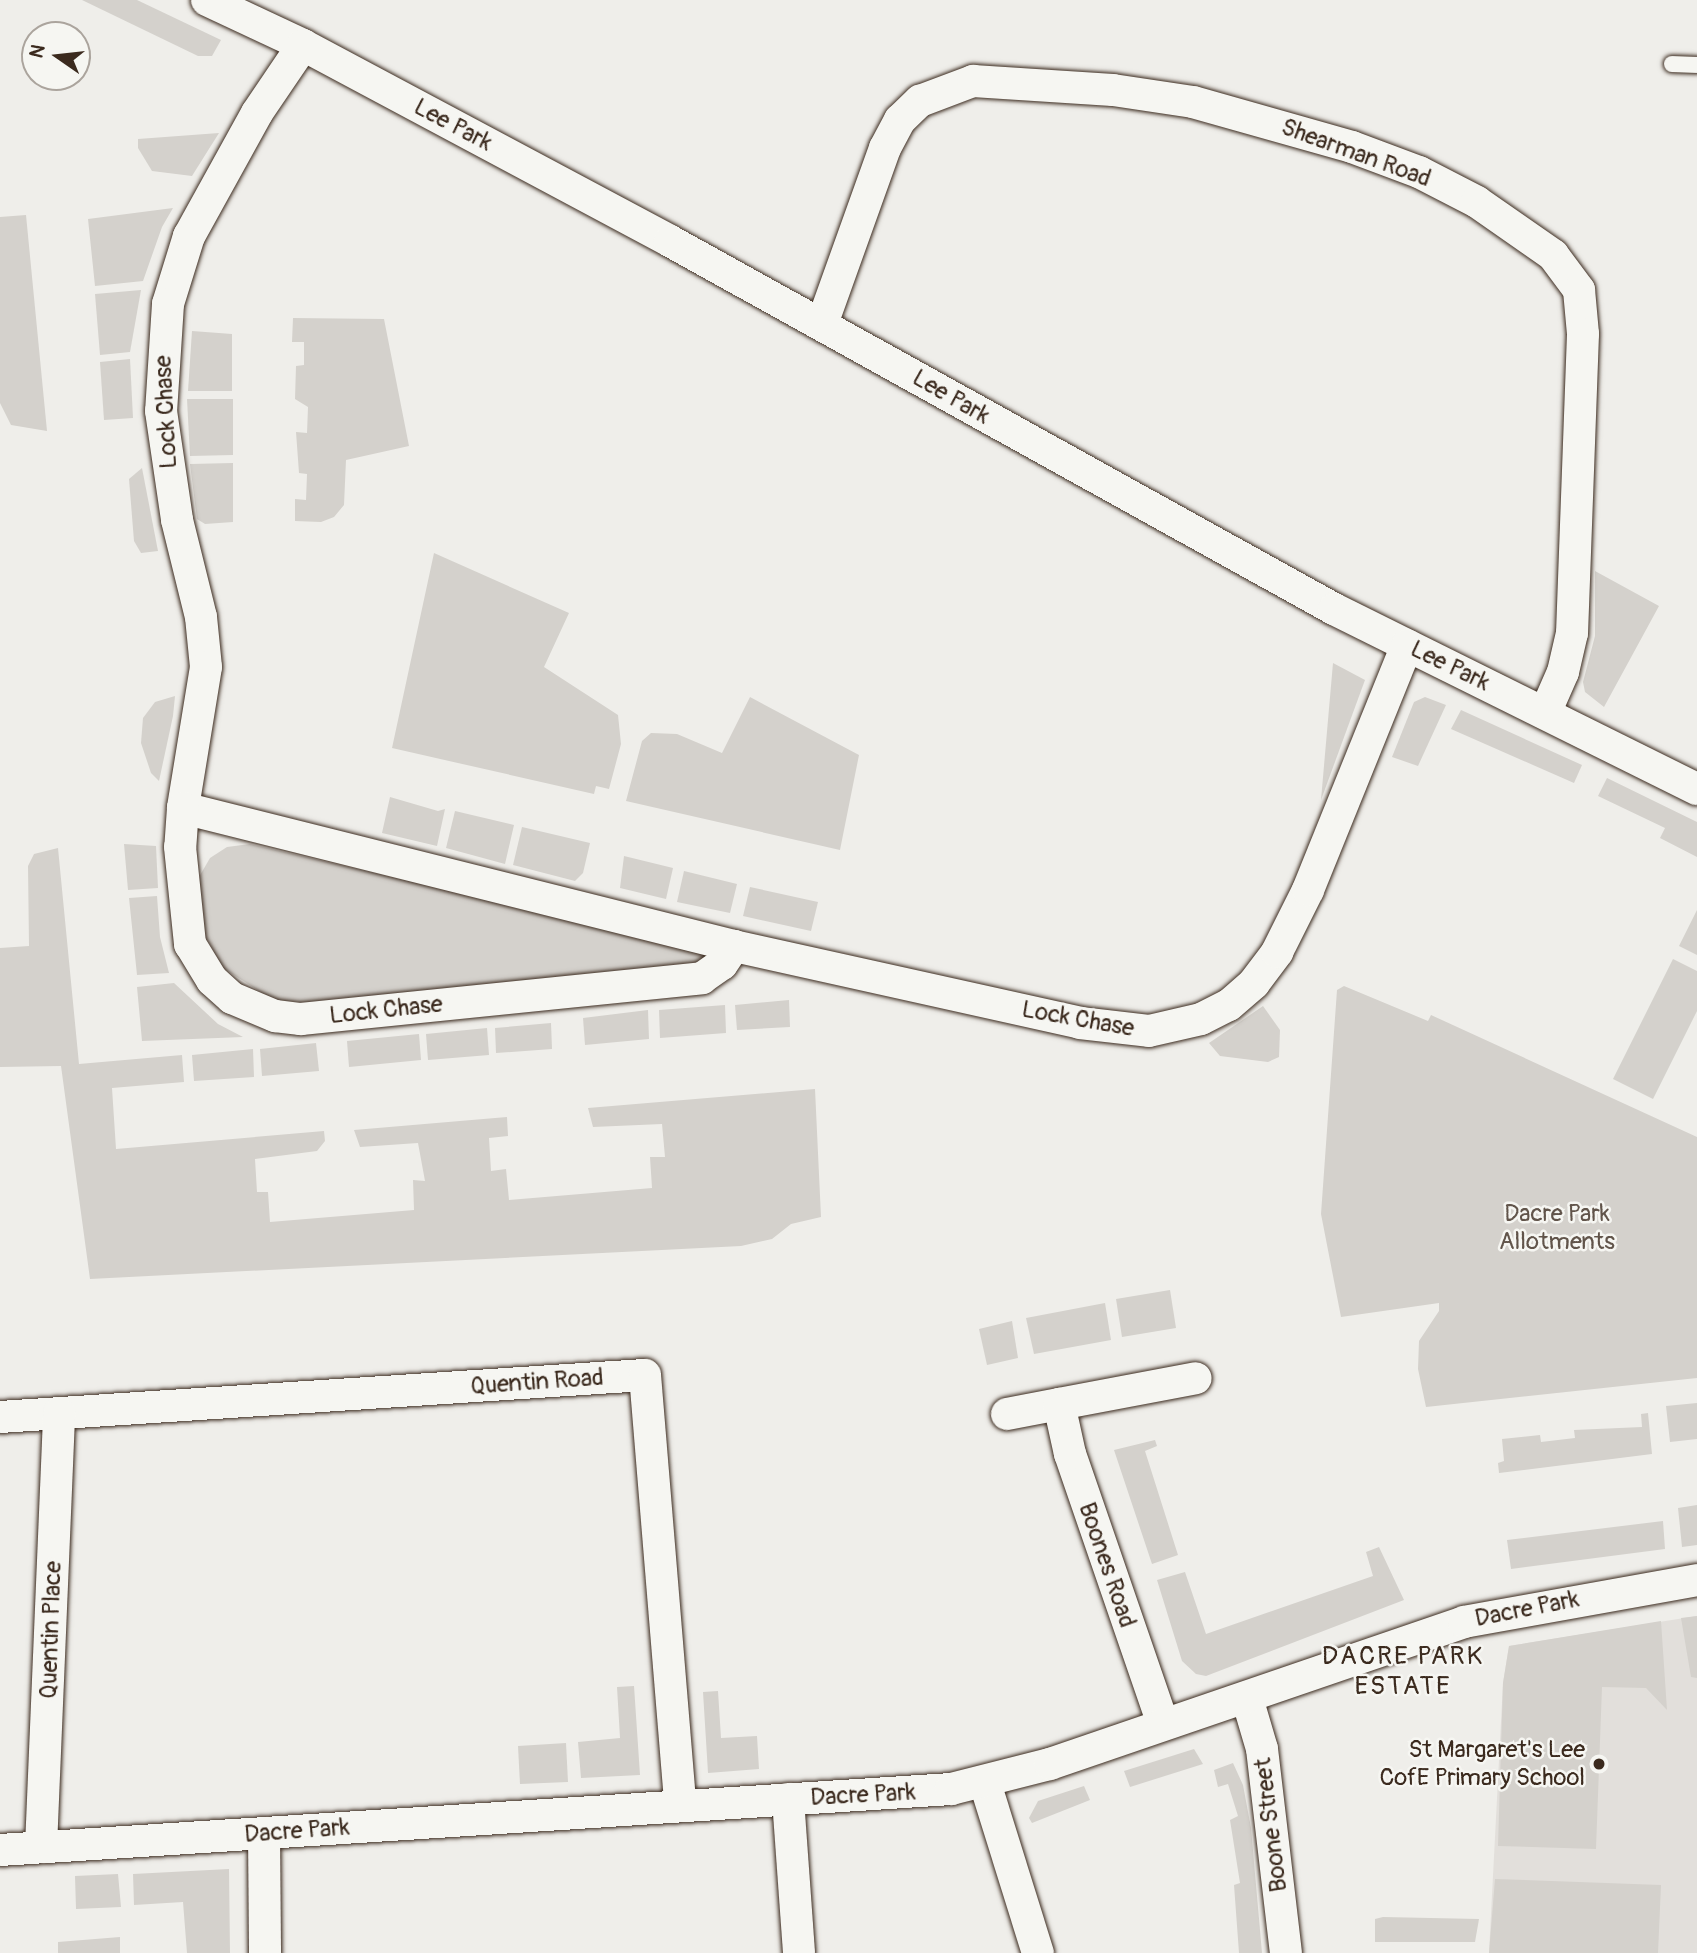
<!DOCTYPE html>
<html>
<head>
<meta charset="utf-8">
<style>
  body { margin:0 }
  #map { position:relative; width:1697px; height:1953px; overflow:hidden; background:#efeeea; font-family:Pangolin,sans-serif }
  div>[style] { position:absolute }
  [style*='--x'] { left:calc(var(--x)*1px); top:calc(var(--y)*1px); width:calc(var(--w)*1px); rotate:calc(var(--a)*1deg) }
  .built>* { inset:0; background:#e2dfdb }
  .green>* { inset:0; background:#d4d1cc }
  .roads { filter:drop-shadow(0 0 2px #3b2a1e) drop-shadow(0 0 2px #3b2a1e) }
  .lane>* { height:16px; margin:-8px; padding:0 8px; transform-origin:8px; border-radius:8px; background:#f6f6f2 }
  .street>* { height:32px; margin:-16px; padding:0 16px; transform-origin:16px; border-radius:16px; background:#f6f6f2 }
  .dots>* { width:19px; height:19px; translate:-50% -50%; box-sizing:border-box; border:4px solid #f6f6f2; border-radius:50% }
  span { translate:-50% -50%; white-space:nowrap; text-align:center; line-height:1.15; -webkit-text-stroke:5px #f6f6f2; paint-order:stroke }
  .street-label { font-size:24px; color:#3b2a1e }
  .park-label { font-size:24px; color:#61544a }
  .poi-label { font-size:24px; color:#3b2a1e }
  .right { translate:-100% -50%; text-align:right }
  .neighbourhood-label { font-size:26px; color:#3b2a1e; letter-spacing:2px }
  .north { position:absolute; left:21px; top:21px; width:70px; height:70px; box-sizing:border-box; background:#f6f6f2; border:2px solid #aba49d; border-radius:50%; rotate:284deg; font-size:19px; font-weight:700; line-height:28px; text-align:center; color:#3b2a1e }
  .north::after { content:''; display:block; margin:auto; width:24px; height:32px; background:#3b2a1e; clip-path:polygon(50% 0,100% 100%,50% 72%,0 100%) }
</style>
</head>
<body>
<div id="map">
  <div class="built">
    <i style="clip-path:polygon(1697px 1616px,1697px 1953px,1489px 1953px,1503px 1683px,1509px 1646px)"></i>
  </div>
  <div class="green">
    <i style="clip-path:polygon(82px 0,137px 0,221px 40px,212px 56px,198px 56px)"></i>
    <i style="clip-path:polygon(219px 133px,192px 176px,152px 171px,138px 148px,138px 139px)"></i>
    <i style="clip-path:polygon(173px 208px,162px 227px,143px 281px,95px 286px,88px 219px)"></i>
    <i style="clip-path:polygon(26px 215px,47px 431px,11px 425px,0 403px,0 217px)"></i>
    <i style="clip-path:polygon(141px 290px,130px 352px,100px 355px,95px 294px)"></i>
    <i style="clip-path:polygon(293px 318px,384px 319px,409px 446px,346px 460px,344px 505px,334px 517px,321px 522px,295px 521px,295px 499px,306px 500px,307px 474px,299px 473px,296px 432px,307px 433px,308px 407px,295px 399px,296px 366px,304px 365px,304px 342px,292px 342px)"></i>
    <i style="clip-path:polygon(192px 331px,232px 334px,232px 391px,188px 391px)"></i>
    <i style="clip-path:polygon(130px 359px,133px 418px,104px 420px,100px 362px)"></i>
    <i style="clip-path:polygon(187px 399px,233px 399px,233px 455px,190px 456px)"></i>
    <i style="clip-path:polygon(233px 463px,233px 522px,205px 524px,197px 519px,190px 464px)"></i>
    <i style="clip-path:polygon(142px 468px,158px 551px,141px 553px,134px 541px,129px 479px)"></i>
    <i style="clip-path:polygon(434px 553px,569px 613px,544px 667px,618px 715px,621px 744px,609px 789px,596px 786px,594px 794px,392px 748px)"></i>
    <i style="clip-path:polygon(1595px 571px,1659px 606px,1604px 707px,1585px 692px,1583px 682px,1595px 636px)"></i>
    <i style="clip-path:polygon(1333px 663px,1365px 680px,1321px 800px)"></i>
    <i style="clip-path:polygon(175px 696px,173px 716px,159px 781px,151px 773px,141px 743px,143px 718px,155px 702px)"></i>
    <i style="clip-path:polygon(750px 697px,859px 755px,840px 850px,626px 801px,642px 741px,651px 733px,677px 734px,722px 753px)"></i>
    <i style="clip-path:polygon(1425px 697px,1446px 705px,1418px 766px,1392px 757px,1414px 702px)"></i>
    <i style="clip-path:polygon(1461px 710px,1582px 765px,1574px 783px,1451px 729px)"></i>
    <i style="clip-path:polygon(1607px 778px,1697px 822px,1697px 857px,1660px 838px,1665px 828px,1598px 796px)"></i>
    <i style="clip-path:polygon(390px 797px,438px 811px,445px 809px,437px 846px,382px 833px)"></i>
    <i style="clip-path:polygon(455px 811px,514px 825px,505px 864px,446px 848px)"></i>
    <i style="clip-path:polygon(522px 827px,590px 843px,583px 873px,575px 881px,513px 865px)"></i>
    <i style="clip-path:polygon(124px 844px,156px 846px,158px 888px,128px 890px)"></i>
    <i style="clip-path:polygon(250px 844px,697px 948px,704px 953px,704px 960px,699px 967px,315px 1003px,273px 1000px,223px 968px,202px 930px,199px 877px,210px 858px,227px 847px)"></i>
    <i style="clip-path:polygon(58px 848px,79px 1064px,182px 1055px,184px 1082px,112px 1088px,116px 1149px,324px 1131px,325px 1141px,317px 1151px,255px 1159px,257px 1192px,268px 1192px,270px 1222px,414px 1210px,413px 1180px,425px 1181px,418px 1143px,360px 1147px,354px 1130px,507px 1117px,508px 1136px,489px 1138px,491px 1171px,506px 1169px,509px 1200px,652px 1188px,650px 1157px,665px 1157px,662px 1124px,593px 1127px,588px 1108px,815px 1089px,821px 1217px,791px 1224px,772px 1239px,741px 1246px,90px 1279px,61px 1066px,0 1067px,0 948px,29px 946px,28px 866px,34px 854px)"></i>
    <i style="clip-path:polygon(624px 856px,673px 868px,666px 899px,620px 888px)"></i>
    <i style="clip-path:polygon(684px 871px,737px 884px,730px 913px,677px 902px)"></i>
    <i style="clip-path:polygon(750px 887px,818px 902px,811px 931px,743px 916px)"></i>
    <i style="clip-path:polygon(157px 896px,160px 937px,169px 973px,137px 975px,129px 898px)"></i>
    <i style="clip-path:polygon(1697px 910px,1697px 955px,1679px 946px)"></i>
    <i style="clip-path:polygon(1673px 959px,1697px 971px,1697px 1011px,1653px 1099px,1613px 1079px)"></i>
    <i style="clip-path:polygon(174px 983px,218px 1024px,243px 1037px,142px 1041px,137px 987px)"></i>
    <i style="clip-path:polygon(1344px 986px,1428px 1021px,1431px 1015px,1697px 1137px,1697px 1378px,1426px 1407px,1418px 1369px,1419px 1341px,1439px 1311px,1439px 1303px,1341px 1317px,1321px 1214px,1337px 990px)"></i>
    <i style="clip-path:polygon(789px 1000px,790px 1027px,737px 1030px,735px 1005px)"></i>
    <i style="clip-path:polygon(725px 1005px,726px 1033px,660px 1038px,659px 1010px)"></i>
    <i style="clip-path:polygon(1263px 1006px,1280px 1030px,1279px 1057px,1268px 1062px,1220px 1056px,1209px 1043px)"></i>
    <i style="clip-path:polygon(648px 1010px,649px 1039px,585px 1045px,583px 1018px)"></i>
    <i style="clip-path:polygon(551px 1023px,552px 1049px,496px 1053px,495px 1028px)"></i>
    <i style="clip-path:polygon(487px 1028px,489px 1055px,428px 1060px,426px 1034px)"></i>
    <i style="clip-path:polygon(419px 1034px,421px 1060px,349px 1067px,347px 1041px)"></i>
    <i style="clip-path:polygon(316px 1043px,319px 1071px,262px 1076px,260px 1049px)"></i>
    <i style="clip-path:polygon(253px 1049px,254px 1077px,194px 1081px,192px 1055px)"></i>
    <i style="clip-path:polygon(1170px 1290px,1176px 1328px,1122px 1337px,1116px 1299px)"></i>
    <i style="clip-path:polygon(1105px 1303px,1111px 1340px,1034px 1354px,1026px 1318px)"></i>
    <i style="clip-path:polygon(1012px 1321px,1018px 1358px,987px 1365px,979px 1329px)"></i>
    <i style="clip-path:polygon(1697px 1403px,1697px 1439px,1670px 1442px,1666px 1406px)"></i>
    <i style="clip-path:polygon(1648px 1413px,1652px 1454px,1499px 1473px,1498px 1463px,1504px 1461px,1502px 1439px,1540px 1435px,1541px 1442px,1575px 1438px,1574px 1430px,1642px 1427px,1641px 1414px)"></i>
    <i style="clip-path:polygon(1155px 1440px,1157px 1446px,1145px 1451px,1178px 1555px,1152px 1564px,1114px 1450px)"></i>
    <i style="clip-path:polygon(1697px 1505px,1697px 1545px,1682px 1547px,1678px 1508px)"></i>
    <i style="clip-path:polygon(1663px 1521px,1665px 1549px,1511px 1569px,1507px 1540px)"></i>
    <i style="clip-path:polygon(1379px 1547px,1404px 1600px,1206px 1676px,1196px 1674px,1182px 1661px,1157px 1580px,1185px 1572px,1206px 1634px,1373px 1576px,1366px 1552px)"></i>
    <i style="clip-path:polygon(1697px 1616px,1697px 1678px,1691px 1677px,1681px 1618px)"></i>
    <i style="clip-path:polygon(1661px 1621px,1667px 1710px,1646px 1688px,1602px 1687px,1596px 1849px,1498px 1846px,1503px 1683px,1509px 1646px)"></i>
    <i style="clip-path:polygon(634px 1686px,640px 1775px,581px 1778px,578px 1742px,620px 1738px,617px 1687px)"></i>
    <i style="clip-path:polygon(718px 1691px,721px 1738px,757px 1736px,759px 1769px,708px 1773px,703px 1692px)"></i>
    <i style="clip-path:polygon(566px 1743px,568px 1782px,520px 1784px,518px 1746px)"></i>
    <i style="clip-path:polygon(1194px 1749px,1203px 1764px,1130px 1787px,1124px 1771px)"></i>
    <i style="clip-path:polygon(1233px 1763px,1243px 1785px,1251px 1828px,1262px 1953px,1239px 1953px,1234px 1885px,1240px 1883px,1230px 1820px,1238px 1816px,1228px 1784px,1218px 1787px,1214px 1770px)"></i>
    <i style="clip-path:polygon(1084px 1786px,1090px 1800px,1032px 1823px,1029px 1818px,1038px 1801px)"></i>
    <i style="clip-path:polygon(229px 1869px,230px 1953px,187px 1953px,183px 1902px,134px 1905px,133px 1874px)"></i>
    <i style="clip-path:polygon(118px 1874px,121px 1907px,76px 1909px,75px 1876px)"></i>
    <i style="clip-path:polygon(1495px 1879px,1661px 1885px,1658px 1953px,1489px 1953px)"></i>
    <i style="clip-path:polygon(1375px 1919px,1383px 1917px,1479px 1919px,1475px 1942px,1375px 1942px)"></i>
    <i style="clip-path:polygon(120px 1937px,120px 1953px,58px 1953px,58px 1942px)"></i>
  </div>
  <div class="roads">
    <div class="lane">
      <i style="--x:1672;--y:64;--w:25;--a:2"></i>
    </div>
    <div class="street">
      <i style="--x:207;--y:0;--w:106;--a:25.1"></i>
      <i style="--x:303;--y:45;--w:416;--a:28.1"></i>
      <i style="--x:670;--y:241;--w:759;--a:29"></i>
      <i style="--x:1334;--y:609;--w:405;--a:26.4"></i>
      <i style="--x:303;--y:45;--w:82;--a:124.1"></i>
      <i style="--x:257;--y:113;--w:141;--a:118.9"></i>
      <i style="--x:189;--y:236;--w:71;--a:107.2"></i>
      <i style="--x:168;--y:304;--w:107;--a:93.7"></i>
      <i style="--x:161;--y:411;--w:110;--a:81.6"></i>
      <i style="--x:177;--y:520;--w:100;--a:76.1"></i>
      <i style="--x:201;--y:617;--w:50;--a:84.3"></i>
      <i style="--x:206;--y:667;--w:143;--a:99.3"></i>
      <i style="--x:183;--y:808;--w:568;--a:14.06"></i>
      <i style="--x:734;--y:946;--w:354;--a:12.5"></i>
      <i style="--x:1080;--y:1023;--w:69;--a:6.6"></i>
      <i style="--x:1149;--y:1031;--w:53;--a:-13"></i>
      <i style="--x:1201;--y:1019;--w:31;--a:-27"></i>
      <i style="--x:1229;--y:1005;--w:33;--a:-41"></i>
      <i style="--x:1254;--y:983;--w:39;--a:-53"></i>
      <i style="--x:1277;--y:952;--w:69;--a:-63.4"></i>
      <i style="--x:1308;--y:890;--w:264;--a:-68"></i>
      <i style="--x:822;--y:324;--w:187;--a:-70.3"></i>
      <i style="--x:885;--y:148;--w:32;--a:-62"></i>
      <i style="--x:900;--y:120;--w:28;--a:-44"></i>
      <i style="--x:920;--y:101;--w:57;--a:-20.7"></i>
      <i style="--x:973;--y:81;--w:140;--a:3.7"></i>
      <i style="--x:1113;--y:90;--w:81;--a:8.5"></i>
      <i style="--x:1193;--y:102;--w:165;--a:15.8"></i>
      <i style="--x:1352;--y:147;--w:72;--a:20.5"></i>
      <i style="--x:1419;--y:172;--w:65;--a:27.3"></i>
      <i style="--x:1477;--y:202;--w:93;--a:34.9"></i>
      <i style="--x:1553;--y:255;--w:44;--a:53.4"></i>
      <i style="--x:1579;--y:290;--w:44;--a:84.8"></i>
      <i style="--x:1583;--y:334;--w:299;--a:92.1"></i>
      <i style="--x:1572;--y:633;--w:40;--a:103"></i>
      <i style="--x:1563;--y:672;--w:45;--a:113.7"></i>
      <i style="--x:183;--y:808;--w:39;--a:94"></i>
      <i style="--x:180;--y:847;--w:98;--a:84.1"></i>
      <i style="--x:190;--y:944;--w:42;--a:58.6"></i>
      <i style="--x:212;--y:980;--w:27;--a:42"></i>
      <i style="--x:232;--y:998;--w:47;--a:22.7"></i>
      <i style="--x:275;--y:1016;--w:26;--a:7"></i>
      <i style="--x:301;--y:1019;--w:403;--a:-5.8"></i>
      <i style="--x:702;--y:978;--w:24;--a:-35"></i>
      <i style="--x:722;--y:964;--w:22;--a:-56"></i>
      <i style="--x:1007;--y:1414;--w:53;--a:-10.9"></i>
      <i style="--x:0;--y:1417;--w:646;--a:-3.73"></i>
      <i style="--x:645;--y:1375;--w:430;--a:85.3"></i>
      <i style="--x:1247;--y:1698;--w:53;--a:73.6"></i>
      <i style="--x:1262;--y:1749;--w:205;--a:83.3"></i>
      <i style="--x:1163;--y:1724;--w:286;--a:-109"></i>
      <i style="--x:1070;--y:1454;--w:51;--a:-102.4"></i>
      <i style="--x:1059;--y:1404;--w:139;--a:-10.7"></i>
      <i style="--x:985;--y:1783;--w:178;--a:72.7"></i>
      <i style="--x:788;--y:1799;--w:154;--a:85.9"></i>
      <i style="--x:264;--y:1833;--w:120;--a:89.5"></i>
      <i style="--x:41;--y:1847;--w:434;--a:-87.6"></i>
      <i style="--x:0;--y:1850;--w:953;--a:-3.67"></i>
      <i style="--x:951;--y:1789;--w:102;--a:-14.2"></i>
      <i style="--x:1050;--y:1764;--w:438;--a:-18.9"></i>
      <i style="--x:1464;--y:1622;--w:237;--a:-10.2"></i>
    </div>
  </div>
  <div class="dots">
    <i style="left:1599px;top:1764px;background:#3b2a1e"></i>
  </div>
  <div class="street-label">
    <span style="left:453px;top:125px;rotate:28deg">Lee Park</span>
    <span style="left:1356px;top:153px;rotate:20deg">Shearman Road</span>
    <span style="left:951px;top:397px;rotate:30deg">Lee Park</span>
    <span style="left:166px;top:412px;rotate:-93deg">Lock Chase</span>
    <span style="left:1450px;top:666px;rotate:26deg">Lee Park</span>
    <span style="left:386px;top:1010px;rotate:-6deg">Lock Chase</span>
    <span style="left:1078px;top:1019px;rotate:10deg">Lock Chase</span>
    <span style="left:537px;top:1382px;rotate:-4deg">Quentin Road</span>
    <span style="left:1107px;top:1565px;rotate:71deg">Boones Road</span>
    <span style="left:1527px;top:1609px;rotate:-11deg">Dacre Park</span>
    <span style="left:51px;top:1630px;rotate:-88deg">Quentin Place</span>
    <span style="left:863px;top:1795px;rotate:-3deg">Dacre Park</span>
    <span style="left:1271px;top:1825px;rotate:-97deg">Boone Street</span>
    <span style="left:297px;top:1831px;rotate:-4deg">Dacre Park</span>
  </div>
  <div class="park-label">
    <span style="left:1557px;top:1228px">Dacre Park<br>Allotments</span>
  </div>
  <div class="poi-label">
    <span class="right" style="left:1585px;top:1764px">St Margaret's Lee<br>CofE Primary School</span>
  </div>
  <div class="neighbourhood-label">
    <span style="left:1403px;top:1672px">DACRE PARK<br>ESTATE</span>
  </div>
  <div class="north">N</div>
</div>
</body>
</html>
